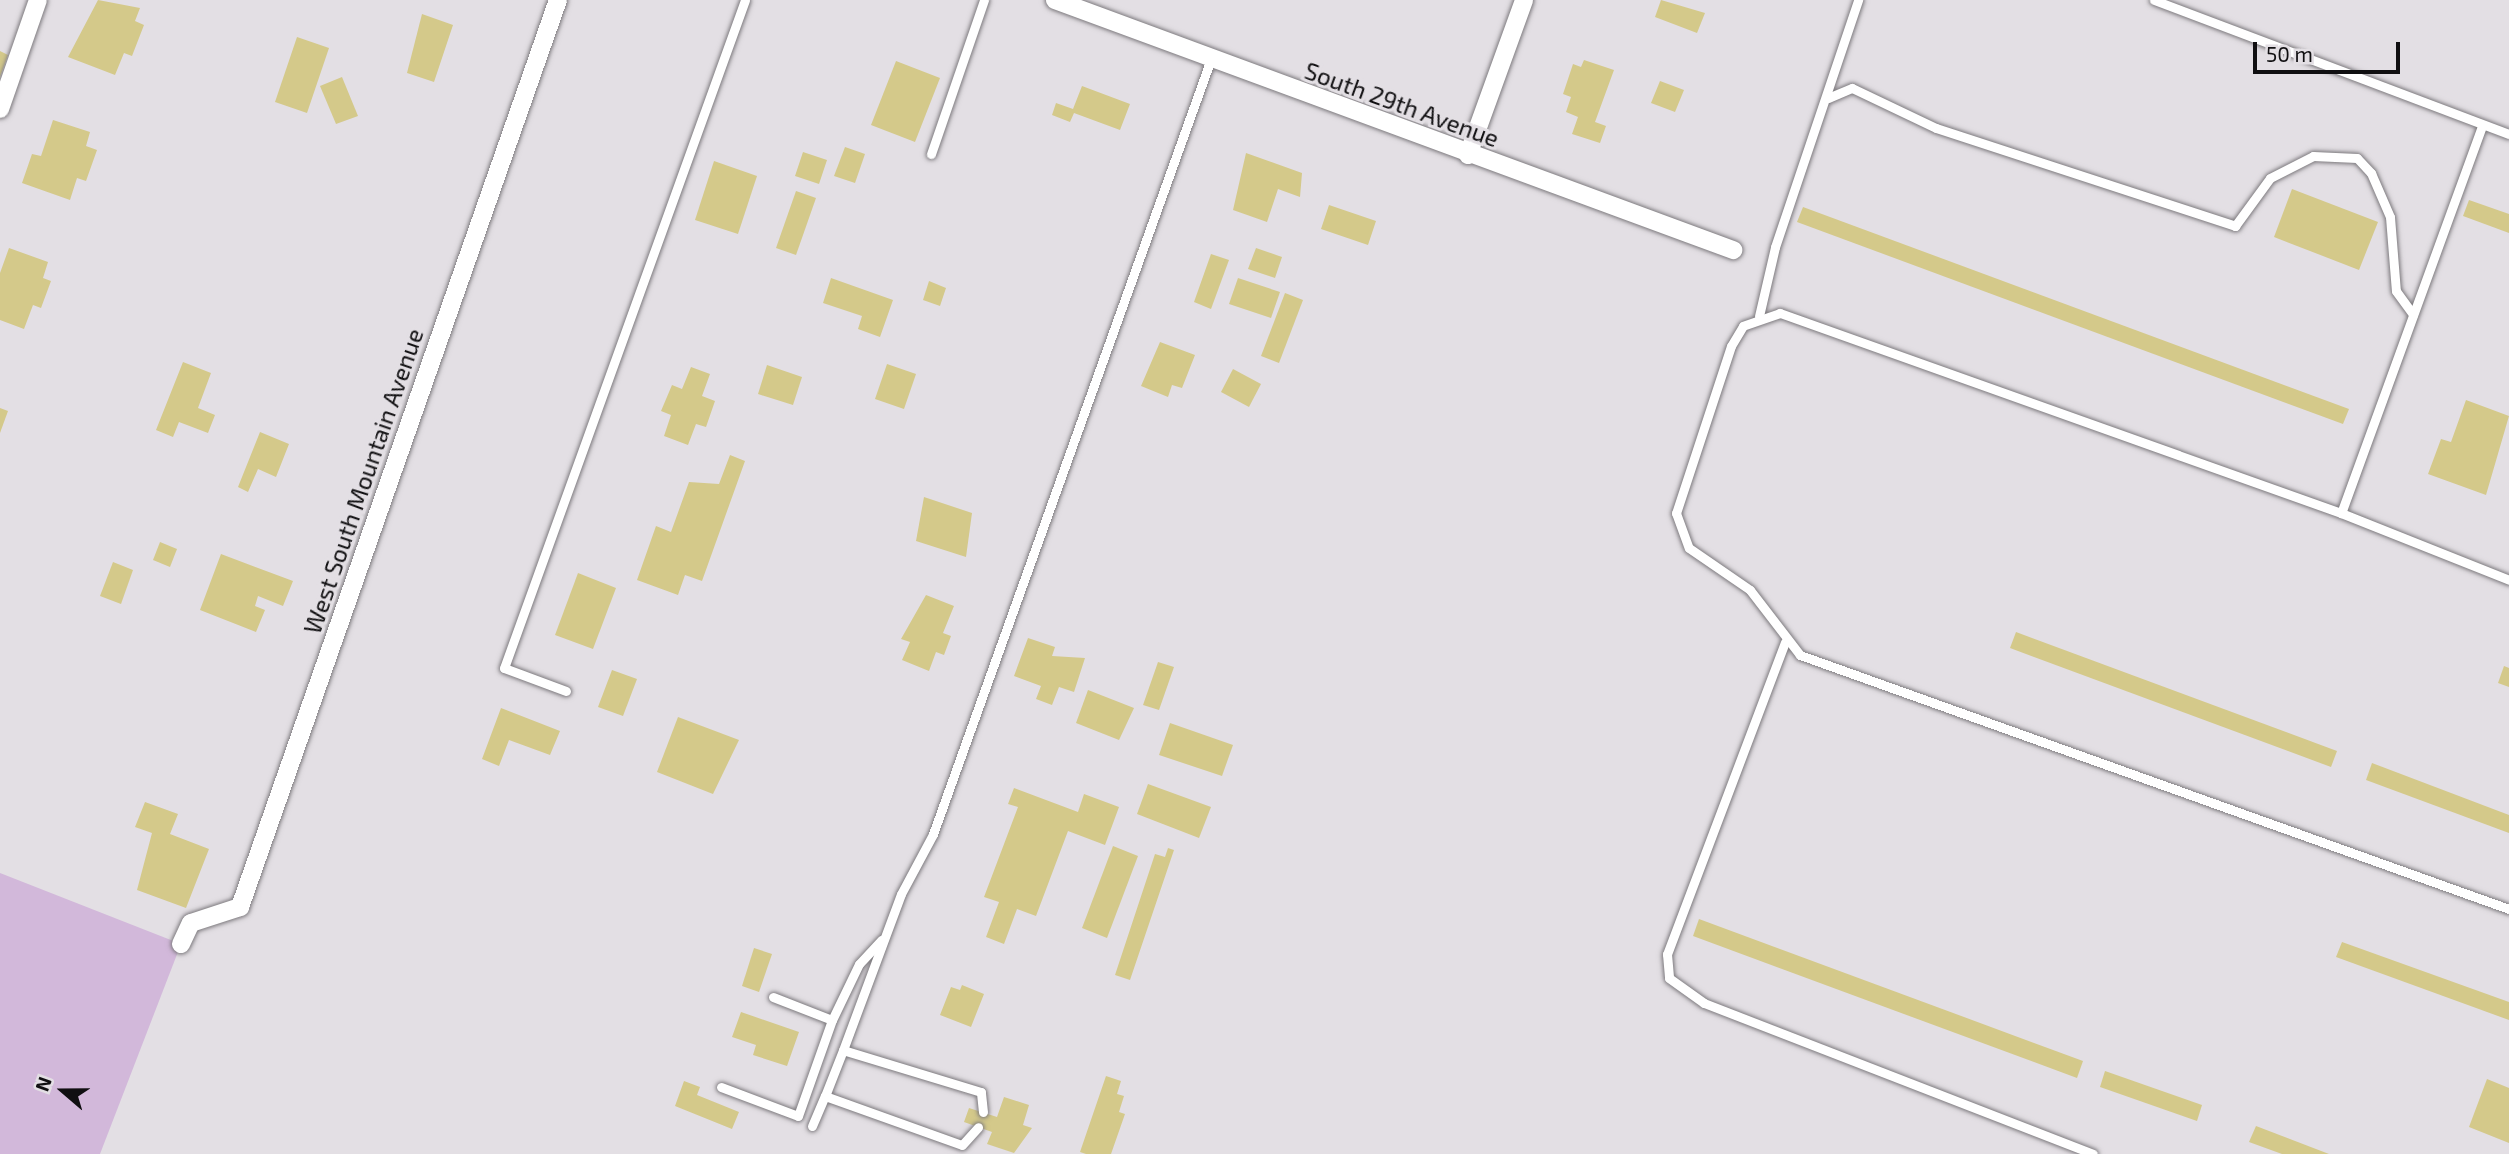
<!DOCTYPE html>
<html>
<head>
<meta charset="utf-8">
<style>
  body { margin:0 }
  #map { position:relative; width:2509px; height:1154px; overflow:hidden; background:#e3dfe4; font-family:"Exo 2",sans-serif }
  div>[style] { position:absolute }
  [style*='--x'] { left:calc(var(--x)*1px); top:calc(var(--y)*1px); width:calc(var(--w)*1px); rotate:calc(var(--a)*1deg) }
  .green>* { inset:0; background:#d2b8da }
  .building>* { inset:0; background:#d4c98a }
  .roads { filter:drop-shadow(0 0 2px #7d7a7e) drop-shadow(0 0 2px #7d7a7e) }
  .service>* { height:9px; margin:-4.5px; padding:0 4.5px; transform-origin:4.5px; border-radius:4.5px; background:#fff }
  .minor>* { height:18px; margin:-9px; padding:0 9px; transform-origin:9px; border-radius:9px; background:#fff }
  span { translate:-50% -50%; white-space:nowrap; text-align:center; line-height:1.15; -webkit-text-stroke:6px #e3dfe4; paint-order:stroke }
  .street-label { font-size:24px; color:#100f11 }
  .north { position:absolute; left:28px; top:1056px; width:70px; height:70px; -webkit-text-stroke:5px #e3dfe4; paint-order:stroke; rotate:290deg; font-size:19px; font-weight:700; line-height:28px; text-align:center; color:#100f11 }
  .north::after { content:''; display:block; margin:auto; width:24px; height:32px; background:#100f11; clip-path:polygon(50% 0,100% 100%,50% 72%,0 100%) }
  .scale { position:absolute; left:2253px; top:42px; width:147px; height:32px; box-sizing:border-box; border:4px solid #100f11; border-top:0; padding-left:9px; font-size:21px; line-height:24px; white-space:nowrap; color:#100f11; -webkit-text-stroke:5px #e3dfe4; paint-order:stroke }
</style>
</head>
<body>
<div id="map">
  <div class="green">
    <i style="clip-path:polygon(0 873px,181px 944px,100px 1154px,0 1154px)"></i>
  </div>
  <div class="building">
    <i style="clip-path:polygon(98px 0,140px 8px,135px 21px,144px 25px,132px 56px,124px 53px,115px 75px,68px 57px)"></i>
    <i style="clip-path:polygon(1661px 0,1705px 13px,1697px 33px,1655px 17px)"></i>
    <i style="clip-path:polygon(422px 14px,453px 25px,434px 82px,407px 73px)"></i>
    <i style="clip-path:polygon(297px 37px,329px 48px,307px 113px,275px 102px)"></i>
    <i style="clip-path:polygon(0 51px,8px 55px,0 77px)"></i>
    <i style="clip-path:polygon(1584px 60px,1614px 70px,1595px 122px,1606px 126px,1600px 143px,1572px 134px,1578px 117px,1566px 112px,1571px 97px,1563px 94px,1573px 64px,1581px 67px)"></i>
    <i style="clip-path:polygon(896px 61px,940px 78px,915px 142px,871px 125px)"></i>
    <i style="clip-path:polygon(342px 77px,358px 116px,336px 124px,320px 86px)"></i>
    <i style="clip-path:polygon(1660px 81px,1684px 90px,1675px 112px,1651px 103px)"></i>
    <i style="clip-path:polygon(1082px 86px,1130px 104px,1120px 130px,1074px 113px,1070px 122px,1052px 115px,1056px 103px,1073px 109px)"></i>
    <i style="clip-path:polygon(53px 120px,90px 132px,86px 146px,97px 150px,86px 181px,77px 178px,70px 200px,22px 183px,32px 154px,41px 156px)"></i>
    <i style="clip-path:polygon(845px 147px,865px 154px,855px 183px,834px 176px)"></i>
    <i style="clip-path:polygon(803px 152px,827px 160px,819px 184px,795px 176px)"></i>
    <i style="clip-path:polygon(1246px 153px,1302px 173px,1300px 197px,1278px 189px,1267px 222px,1233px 210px)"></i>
    <i style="clip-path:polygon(714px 161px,757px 176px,738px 234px,695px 220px)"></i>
    <i style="clip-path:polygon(2292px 189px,2378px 222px,2359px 270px,2274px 237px)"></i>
    <i style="clip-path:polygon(796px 191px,816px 198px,796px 255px,776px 248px)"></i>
    <i style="clip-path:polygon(2469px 200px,2509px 214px,2509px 233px,2463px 216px)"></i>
    <i style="clip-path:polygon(1329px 205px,1376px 221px,1368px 245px,1321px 229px)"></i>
    <i style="clip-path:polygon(1803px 207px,2349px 409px,2343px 424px,1797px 222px)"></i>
    <i style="clip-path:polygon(9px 248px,48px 262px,43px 278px,51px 281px,41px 308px,33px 305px,24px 329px,0 320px,0 273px)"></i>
    <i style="clip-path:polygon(1256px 248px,1282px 257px,1275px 278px,1248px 269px)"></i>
    <i style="clip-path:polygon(1211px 254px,1229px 260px,1211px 309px,1194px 302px)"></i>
    <i style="clip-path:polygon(831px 278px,893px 300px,880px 337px,858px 329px,862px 316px,823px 303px)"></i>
    <i style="clip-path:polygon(1238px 278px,1280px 292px,1271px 318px,1229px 304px)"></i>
    <i style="clip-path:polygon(929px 281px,946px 288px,940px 306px,923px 300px)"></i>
    <i style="clip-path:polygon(1285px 293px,1303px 300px,1279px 363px,1261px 356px)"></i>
    <i style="clip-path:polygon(1160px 342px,1195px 355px,1182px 388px,1172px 385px,1168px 397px,1141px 386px)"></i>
    <i style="clip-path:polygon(183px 362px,211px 373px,198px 408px,215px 415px,208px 433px,179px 422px,173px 437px,156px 430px)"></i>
    <i style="clip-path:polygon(887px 364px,916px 374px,904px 409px,875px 399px)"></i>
    <i style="clip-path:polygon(767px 365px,802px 377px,793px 405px,758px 394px)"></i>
    <i style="clip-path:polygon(691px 367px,710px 374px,702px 396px,715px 401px,706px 427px,696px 424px,688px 445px,664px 436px,671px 415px,661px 411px,672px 385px,682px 389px)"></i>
    <i style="clip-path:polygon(1233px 369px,1261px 384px,1249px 407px,1221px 392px)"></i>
    <i style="clip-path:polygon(2466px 400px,2509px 416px,2486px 495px,2428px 474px,2441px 439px,2451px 442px)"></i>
    <i style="clip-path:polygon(0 408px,8px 411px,0 433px)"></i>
    <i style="clip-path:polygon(260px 432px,289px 444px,276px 477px,258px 469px,248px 492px,238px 487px)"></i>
    <i style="clip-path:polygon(730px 455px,745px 461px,702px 581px,685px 575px,678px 595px,637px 580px,656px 526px,671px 532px,689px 482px,719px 484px)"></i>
    <i style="clip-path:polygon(924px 497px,972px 513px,966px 557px,916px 541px)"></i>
    <i style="clip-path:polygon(160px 542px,177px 549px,170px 567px,153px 560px)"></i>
    <i style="clip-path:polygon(221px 554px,293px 581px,283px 606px,258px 596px,255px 606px,265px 610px,256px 632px,200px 610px)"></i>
    <i style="clip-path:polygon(113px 562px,133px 570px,121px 604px,100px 596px)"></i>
    <i style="clip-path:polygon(578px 573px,616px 588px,593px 649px,555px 635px)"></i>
    <i style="clip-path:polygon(926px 595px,954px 606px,943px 633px,951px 636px,944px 655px,936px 652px,929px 671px,902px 660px,910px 642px,901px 639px)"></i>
    <i style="clip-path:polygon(2016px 632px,2337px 751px,2331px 767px,2010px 648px)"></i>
    <i style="clip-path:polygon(1028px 638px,1055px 647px,1052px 656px,1085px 658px,1074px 692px,1059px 687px,1052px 705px,1036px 699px,1041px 686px,1014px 676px)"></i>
    <i style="clip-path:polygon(1158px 662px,1174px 667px,1159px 710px,1143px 705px)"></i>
    <i style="clip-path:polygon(2504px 666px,2509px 668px,2509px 687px,2498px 683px)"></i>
    <i style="clip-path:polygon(612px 670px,637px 679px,623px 716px,598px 707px)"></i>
    <i style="clip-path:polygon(1088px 690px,1134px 708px,1119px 740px,1076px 723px)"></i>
    <i style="clip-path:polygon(501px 708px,560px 731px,550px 755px,509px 740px,499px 766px,482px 759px)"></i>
    <i style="clip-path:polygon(678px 717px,739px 740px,713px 794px,657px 772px)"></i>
    <i style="clip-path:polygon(1170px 723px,1233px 745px,1222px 776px,1159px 755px)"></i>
    <i style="clip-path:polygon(2372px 763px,2509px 815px,2509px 833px,2366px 780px)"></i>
    <i style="clip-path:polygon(1148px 784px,1211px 807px,1199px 838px,1137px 814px)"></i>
    <i style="clip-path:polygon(1014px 788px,1078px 812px,1084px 794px,1119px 807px,1105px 845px,1068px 831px,1036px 916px,1017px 909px,1004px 944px,986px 937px,999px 902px,984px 897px,1018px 807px,1008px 804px)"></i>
    <i style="clip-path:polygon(145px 802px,178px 814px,170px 834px,209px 849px,186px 908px,137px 890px,152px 833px,135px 827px)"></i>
    <i style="clip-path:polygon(1113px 846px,1138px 856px,1107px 938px,1082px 928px)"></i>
    <i style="clip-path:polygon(1168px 848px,1174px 850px,1130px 980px,1115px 975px,1155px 854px,1165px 857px)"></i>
    <i style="clip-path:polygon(1699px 919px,2083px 1061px,2077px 1078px,1693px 936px)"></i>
    <i style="clip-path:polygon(2342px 942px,2509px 1002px,2509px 1020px,2336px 957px)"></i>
    <i style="clip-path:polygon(754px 948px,772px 954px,759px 992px,742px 986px)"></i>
    <i style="clip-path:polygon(962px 985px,984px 994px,971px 1027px,940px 1015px,951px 987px,960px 990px)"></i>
    <i style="clip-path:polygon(741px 1012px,799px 1032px,787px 1066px,753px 1055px,756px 1045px,732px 1037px)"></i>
    <i style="clip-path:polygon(2105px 1071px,2202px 1105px,2197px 1121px,2100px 1087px)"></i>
    <i style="clip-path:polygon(1106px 1076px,1121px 1081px,1117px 1094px,1124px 1096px,1119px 1112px,1125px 1114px,1111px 1154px,1086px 1154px,1080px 1152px)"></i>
    <i style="clip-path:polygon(2487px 1079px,2509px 1088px,2509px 1143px,2469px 1127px)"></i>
    <i style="clip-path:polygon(684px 1081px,700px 1087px,697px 1095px,739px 1112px,732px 1129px,675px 1106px)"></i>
    <i style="clip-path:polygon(1004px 1097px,1029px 1105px,1023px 1125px,1032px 1128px,1014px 1153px,987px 1144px,992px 1132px,964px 1122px,969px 1108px,997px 1117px)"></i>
    <i style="clip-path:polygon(2256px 1126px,2329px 1154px,2282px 1154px,2249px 1142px)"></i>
  </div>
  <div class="roads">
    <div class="service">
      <i style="--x:2154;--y:0;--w:379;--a:20.7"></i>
      <i style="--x:1828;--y:98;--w:26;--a:-23"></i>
      <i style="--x:1852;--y:88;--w:93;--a:25.5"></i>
      <i style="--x:1936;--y:128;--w:315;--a:18.1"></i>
      <i style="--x:2235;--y:226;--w:59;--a:-53.9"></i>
      <i style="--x:2270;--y:178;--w:48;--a:-27.1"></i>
      <i style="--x:2313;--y:156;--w:44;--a:2.6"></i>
      <i style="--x:2357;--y:158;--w:21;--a:47"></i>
      <i style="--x:2371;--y:173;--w:48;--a:66.6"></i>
      <i style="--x:2390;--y:217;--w:74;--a:85.4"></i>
      <i style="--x:2396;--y:291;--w:29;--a:54"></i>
      <i style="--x:2482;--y:126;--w:412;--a:110"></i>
      <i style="--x:2341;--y:513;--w:181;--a:21.7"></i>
      <i style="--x:931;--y:154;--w:163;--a:-71"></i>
      <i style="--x:1759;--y:316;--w:71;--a:-76.9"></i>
      <i style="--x:1775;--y:247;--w:261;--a:-71.4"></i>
      <i style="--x:2341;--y:513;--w:596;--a:-160.38"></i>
      <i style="--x:1780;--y:313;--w:39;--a:161"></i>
      <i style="--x:1743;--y:326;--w:23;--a:121"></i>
      <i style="--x:1731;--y:346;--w:176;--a:108.2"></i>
      <i style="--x:1676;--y:513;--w:37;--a:70"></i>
      <i style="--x:1689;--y:548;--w:74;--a:34.5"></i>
      <i style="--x:1750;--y:590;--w:82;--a:52.4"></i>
      <i style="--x:1800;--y:655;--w:753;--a:19.71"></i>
      <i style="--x:1785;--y:642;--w:334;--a:110.7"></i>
      <i style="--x:1667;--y:954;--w:24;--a:85"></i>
      <i style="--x:1669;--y:978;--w:43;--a:35.5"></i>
      <i style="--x:1704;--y:1003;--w:417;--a:21.2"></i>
      <i style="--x:566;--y:691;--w:66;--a:-159.6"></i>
      <i style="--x:504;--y:668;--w:710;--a:-70.16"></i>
      <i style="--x:773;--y:997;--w:63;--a:21.3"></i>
      <i style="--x:832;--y:1020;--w:62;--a:-64.3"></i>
      <i style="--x:859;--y:964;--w:33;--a:-47"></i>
      <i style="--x:721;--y:1087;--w:82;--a:20.6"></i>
      <i style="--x:798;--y:1116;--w:102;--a:-70.5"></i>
      <i style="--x:825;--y:1096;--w:49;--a:-68.6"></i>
      <i style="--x:983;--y:1112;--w:20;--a:-96"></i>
      <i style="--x:981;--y:1092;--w:144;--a:-163.1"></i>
      <i style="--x:843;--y:1050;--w:166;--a:-69.6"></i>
      <i style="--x:901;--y:894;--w:68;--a:-61.9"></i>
      <i style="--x:933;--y:834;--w:823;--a:-70.27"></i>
      <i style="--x:812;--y:1126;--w:33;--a:-67"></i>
      <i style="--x:825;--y:1096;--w:145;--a:19.7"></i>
      <i style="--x:962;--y:1145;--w:24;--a:-48"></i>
    </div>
    <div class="minor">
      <i style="--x:1055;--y:0;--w:723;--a:20.24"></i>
      <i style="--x:0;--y:109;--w:115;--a:-70.8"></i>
      <i style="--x:1468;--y:155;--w:165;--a:-70.1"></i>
      <i style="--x:181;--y:944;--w:23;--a:-65"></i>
      <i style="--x:191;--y:923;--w:52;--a:-18.1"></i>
      <i style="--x:240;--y:907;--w:961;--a:-70.68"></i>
    </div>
  </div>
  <div class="street-label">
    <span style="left:1402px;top:104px;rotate:20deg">South 29th Avenue</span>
    <span style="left:363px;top:481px;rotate:-71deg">West South Mountain Avenue</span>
  </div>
  <div class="north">N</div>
  <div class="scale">50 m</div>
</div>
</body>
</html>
